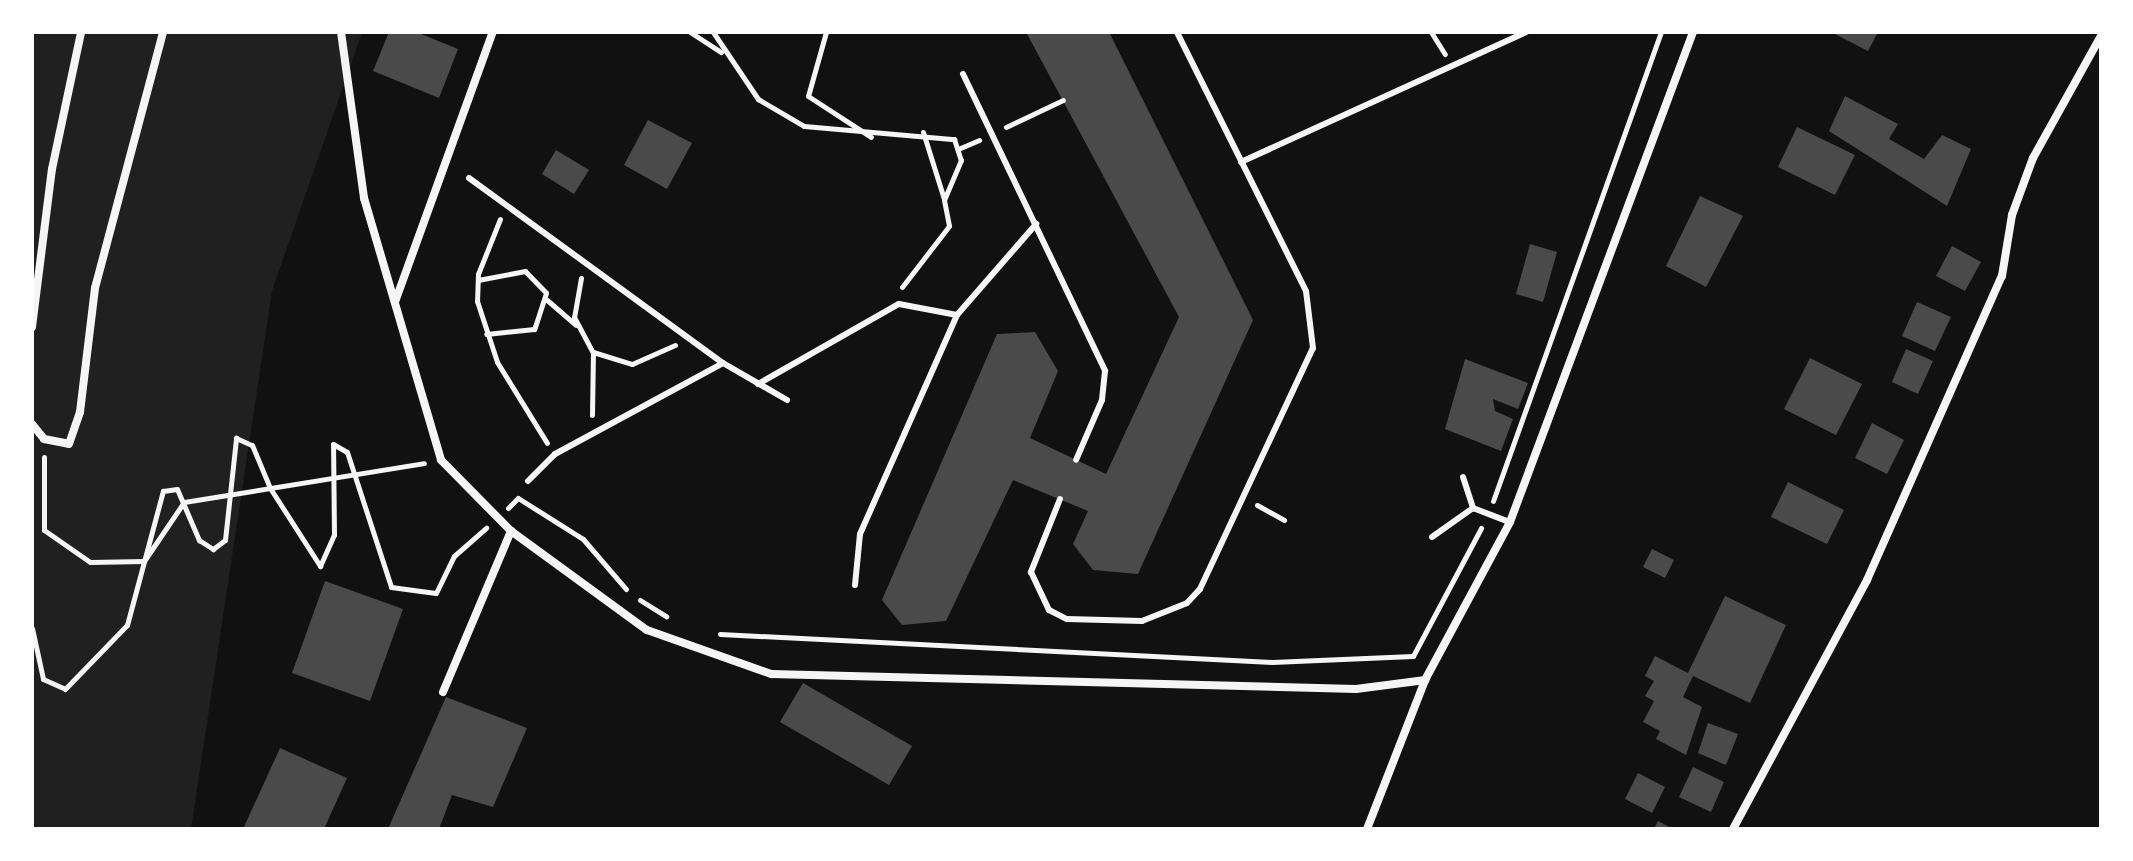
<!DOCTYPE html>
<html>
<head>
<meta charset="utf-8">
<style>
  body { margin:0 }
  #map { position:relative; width:2133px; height:861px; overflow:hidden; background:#111; font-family:Helvetica,sans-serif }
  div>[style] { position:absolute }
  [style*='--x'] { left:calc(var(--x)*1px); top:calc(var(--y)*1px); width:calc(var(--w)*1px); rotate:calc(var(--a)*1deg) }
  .green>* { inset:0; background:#202020 }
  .building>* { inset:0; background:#4a4a4a }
  .path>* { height:5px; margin:-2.5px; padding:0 2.5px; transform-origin:2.5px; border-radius:2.5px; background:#f5f5f5 }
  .service>* { height:6px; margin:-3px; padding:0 3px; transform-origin:3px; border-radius:3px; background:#f5f5f5 }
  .minor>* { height:8px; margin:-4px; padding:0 4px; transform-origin:4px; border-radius:4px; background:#f5f5f5 }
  span { translate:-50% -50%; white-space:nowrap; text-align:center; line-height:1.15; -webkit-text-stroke:8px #fff; paint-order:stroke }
  .frame { position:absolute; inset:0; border:34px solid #fff; pointer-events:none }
</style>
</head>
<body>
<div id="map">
  <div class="green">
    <i style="clip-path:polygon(32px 32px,362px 32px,272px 291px,191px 829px,32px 829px)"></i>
  </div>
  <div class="building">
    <i style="clip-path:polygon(389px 32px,416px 32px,458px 49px,439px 98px,373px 71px)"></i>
    <i style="clip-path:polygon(1026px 32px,1109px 32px,1253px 320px,1138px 574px,1093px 570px,1073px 544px,1088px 511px,1013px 480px,946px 621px,902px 625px,882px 600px,997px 334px,1035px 332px,1058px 371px,1030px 438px,1106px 474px,1179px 317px)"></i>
    <i style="clip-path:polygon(1831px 32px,1878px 32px,1868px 51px)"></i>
    <i style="clip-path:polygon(1845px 96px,1898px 124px,1889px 139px,1924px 159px,1942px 135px,1971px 149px,1947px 206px,1829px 131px)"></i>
    <i style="clip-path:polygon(648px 120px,692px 143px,667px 189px,624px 165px)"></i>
    <i style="clip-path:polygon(1797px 127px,1855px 155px,1835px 195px,1778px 167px)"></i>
    <i style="clip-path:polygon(556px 150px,589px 170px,574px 194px,542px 174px)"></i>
    <i style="clip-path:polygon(1700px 196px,1743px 216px,1706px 287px,1666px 266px)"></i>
    <i style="clip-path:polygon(1530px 244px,1557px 252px,1543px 302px,1516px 294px)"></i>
    <i style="clip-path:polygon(1952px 246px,1981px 262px,1965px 291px,1936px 276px)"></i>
    <i style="clip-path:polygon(1917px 302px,1951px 317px,1935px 351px,1902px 336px)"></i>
    <i style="clip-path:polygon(1906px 349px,1933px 361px,1918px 394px,1892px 382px)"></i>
    <i style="clip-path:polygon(1810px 358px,1862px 384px,1836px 435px,1784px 409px)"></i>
    <i style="clip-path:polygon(1465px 359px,1528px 383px,1518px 409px,1493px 399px,1495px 411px,1513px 419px,1501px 451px,1445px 429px)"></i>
    <i style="clip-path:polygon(1872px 423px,1904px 440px,1887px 474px,1855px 458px)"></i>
    <i style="clip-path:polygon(1788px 482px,1844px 510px,1827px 544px,1771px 517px)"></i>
    <i style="clip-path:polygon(1652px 549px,1674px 560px,1665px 578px,1643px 567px)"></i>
    <i style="clip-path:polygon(325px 581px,403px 609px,370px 701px,292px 673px)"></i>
    <i style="clip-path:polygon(1725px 596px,1786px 625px,1750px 703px,1693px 676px,1683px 697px,1702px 707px,1686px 755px,1656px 739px,1660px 731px,1643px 722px,1654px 701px,1645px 696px,1654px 681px,1645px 676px,1655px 656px,1688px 673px)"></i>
    <i style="clip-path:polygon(803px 683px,912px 746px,889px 785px,780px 722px)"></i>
    <i style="clip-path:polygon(446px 697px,527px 728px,493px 807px,452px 795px,439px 829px,388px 829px)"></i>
    <i style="clip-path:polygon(1708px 723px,1738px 734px,1726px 765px,1698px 753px)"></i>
    <i style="clip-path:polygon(280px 748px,347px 778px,324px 829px,243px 829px)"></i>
    <i style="clip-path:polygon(1693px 767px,1724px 782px,1711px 812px,1679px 797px)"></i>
    <i style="clip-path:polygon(1638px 773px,1665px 787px,1652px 813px,1625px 799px)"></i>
    <i style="clip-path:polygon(1658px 821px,1673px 829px,1654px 829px)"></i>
  </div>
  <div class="path">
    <i style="--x:690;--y:32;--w:37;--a:33"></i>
    <i style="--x:713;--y:32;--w:81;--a:56.1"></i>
    <i style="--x:758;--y:99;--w:53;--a:30.4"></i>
    <i style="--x:804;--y:126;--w:151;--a:5"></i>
    <i style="--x:954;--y:139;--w:22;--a:72"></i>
    <i style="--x:961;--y:160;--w:43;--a:113"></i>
    <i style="--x:944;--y:200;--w:26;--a:79"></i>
    <i style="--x:949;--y:226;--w:77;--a:127.6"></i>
    <i style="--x:826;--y:32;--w:66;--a:105.7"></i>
    <i style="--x:808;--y:96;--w:75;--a:33.1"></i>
    <i style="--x:1431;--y:32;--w:26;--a:58"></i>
    <i style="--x:1006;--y:127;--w:63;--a:-25.3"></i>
    <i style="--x:923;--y:132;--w:70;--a:72.6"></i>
    <i style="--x:958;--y:149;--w:23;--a:-23"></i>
    <i style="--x:500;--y:219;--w:59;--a:111.8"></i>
    <i style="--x:478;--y:274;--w:27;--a:92"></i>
    <i style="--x:477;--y:301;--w:64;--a:71.8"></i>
    <i style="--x:497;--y:362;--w:95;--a:58.3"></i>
    <i style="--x:581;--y:278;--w:40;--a:100"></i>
    <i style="--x:574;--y:317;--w:40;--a:62"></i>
    <i style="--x:593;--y:352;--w:41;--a:17.1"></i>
    <i style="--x:632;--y:364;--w:47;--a:-23.8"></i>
    <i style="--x:478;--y:280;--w:48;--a:-10.8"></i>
    <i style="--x:525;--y:271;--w:30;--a:46"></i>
    <i style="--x:546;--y:293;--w:38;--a:108"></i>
    <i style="--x:534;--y:329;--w:48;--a:174.1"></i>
    <i style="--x:547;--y:300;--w:38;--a:41"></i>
    <i style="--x:592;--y:415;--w:62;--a:-89.1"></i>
    <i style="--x:44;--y:457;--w:73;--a:90"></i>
    <i style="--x:44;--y:530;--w:56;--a:34.8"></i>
    <i style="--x:90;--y:562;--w:54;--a:-1.1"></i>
    <i style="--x:144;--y:561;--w:71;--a:-55.9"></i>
    <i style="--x:184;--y:502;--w:243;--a:-9.2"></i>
    <i style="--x:1493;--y:501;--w:498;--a:-70.3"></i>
    <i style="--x:1257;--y:505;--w:31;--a:29"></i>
    <i style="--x:508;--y:508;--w:14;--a:-45"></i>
    <i style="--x:518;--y:498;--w:77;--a:32.2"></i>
    <i style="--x:583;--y:539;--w:66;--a:49.3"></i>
    <i style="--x:640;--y:600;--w:31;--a:32"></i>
    <i style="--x:32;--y:628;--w:52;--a:77.8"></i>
    <i style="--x:43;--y:679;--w:24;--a:24"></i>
    <i style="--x:65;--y:689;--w:89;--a:-45.9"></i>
    <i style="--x:127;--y:625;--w:139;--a:-75"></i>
    <i style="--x:163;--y:491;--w:14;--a:-8"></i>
    <i style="--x:177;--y:489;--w:56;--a:66.7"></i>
    <i style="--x:199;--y:540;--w:17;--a:33"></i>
    <i style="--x:213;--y:549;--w:15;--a:-37"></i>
    <i style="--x:225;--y:540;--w:103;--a:-83.8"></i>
    <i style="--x:236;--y:438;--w:17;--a:24"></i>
    <i style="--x:252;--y:445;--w:47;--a:67.3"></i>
    <i style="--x:270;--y:488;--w:93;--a:57.3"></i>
    <i style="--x:320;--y:566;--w:34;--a:-66"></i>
    <i style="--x:334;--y:535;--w:91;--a:-90.6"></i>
    <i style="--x:333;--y:444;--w:16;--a:30"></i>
    <i style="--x:347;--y:452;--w:142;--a:71.9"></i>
    <i style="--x:391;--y:587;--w:45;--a:7.6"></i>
    <i style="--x:436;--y:593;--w:41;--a:-64.1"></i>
    <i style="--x:454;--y:556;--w:43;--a:-41.2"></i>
    <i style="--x:720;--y:634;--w:553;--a:2.9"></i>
    <i style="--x:1272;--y:662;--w:141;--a:-2.4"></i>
    <i style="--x:1413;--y:656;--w:145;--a:-62"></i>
  </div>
  <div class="service">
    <i style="--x:963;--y:74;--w:329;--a:64.4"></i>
    <i style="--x:1105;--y:371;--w:29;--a:96"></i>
    <i style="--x:1102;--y:400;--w:65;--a:113.4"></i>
    <i style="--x:1241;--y:162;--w:313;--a:-24.5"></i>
    <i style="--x:469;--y:178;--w:314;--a:36.1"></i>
    <i style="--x:723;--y:363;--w:74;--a:30"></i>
    <i style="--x:758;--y:384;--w:162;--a:-29.6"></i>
    <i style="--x:899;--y:304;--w:59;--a:10.7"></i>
    <i style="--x:1463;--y:477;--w:33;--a:72"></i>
    <i style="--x:528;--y:481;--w:38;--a:-45"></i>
    <i style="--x:555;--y:454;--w:191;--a:-28.4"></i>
    <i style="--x:1060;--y:499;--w:79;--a:111.7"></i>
    <i style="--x:1031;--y:572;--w:42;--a:64.7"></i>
    <i style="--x:1049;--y:610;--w:20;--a:27"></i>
    <i style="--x:1067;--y:619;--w:75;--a:1.5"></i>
    <i style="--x:1142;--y:621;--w:48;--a:-21.8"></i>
    <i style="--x:1187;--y:603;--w:19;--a:-47"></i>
    <i style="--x:1200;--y:589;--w:266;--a:-64.9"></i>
    <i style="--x:1313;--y:348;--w:57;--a:-97"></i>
    <i style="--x:1306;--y:291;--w:289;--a:-116.5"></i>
    <i style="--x:1432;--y:537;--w:50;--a:-35.3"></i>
    <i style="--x:1473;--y:508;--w:40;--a:21"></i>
    <i style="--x:855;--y:585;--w:51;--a:-84.4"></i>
    <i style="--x:860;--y:534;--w:240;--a:-66.1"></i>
    <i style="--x:957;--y:315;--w:121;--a:-49"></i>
  </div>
  <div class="minor">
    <i style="--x:341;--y:32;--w:168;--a:82.1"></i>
    <i style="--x:364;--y:198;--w:273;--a:73.6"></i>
    <i style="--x:441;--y:460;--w:100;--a:45.4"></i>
    <i style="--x:511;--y:531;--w:168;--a:36.1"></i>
    <i style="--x:647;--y:630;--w:132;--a:19.5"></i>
    <i style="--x:771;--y:674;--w:585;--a:1.47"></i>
    <i style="--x:1356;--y:689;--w:70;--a:-7.4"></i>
    <i style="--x:395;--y:302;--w:287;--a:-70.1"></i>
    <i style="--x:32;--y:327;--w:159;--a:-82.8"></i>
    <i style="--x:52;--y:169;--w:140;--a:-78"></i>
    <i style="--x:32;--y:424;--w:19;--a:51"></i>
    <i style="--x:44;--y:439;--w:25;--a:11"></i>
    <i style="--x:69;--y:444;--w:34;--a:-71"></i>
    <i style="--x:80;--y:412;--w:125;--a:-83.1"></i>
    <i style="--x:95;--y:288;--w:265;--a:-75.1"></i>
    <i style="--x:443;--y:692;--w:175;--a:-67.1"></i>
    <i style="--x:1367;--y:829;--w:160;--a:-68.7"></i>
    <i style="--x:1425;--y:680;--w:179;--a:-61.7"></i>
    <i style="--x:1510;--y:522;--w:523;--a:-69.52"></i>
    <i style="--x:1733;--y:829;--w:283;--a:-61.7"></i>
    <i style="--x:1867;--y:580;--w:333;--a:-66.1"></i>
    <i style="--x:2002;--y:276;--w:62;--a:-80.7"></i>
    <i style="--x:2012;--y:215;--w:61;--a:-69.8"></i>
    <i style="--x:2033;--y:158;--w:140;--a:-60.9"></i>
  </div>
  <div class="frame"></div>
</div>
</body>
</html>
